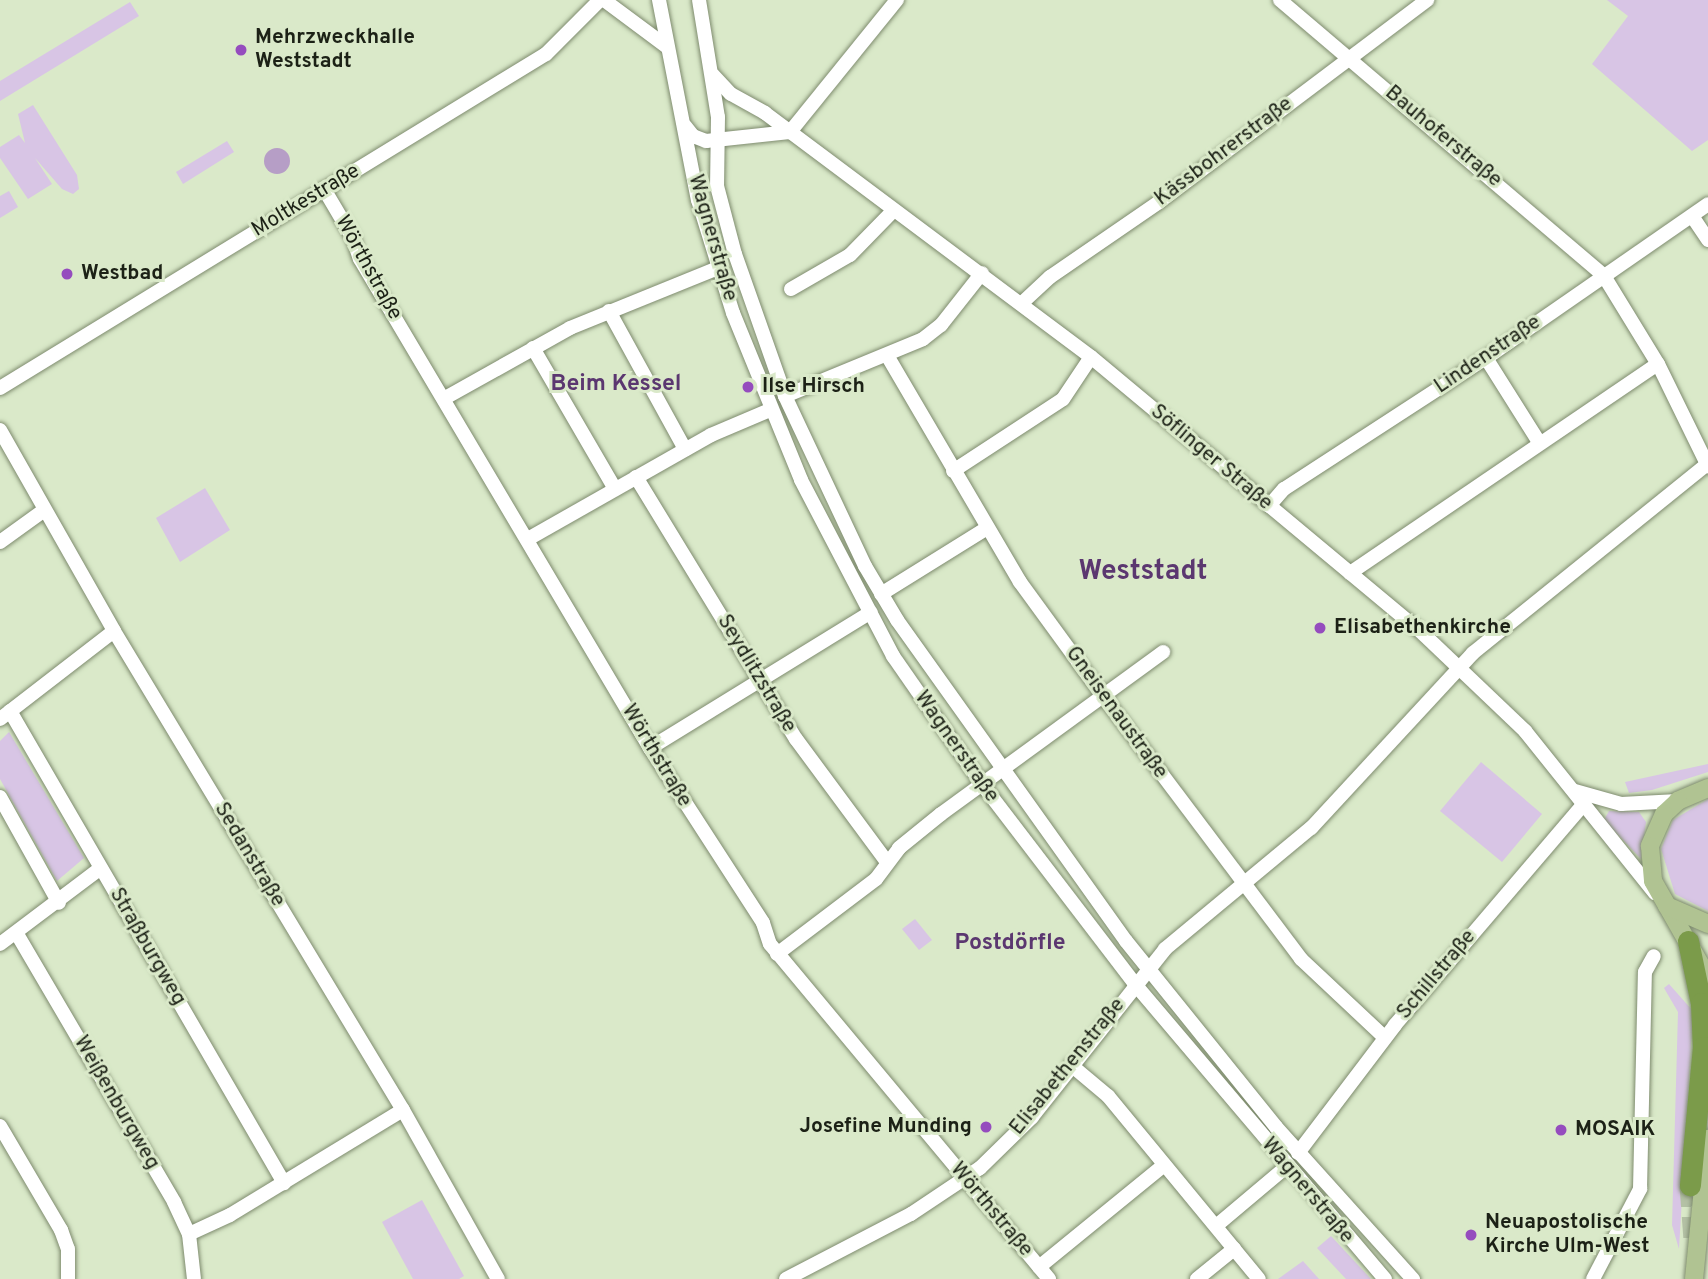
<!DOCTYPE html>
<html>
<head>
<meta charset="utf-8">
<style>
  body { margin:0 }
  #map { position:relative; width:1708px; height:1279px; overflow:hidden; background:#dae9c9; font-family:Overpass,sans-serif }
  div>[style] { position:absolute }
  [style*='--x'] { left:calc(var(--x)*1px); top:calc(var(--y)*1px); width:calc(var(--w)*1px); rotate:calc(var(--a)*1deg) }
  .green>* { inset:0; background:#d8c5e5 }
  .water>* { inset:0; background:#b69ec6 }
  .round { border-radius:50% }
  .highway-tunnel>* { height:21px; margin-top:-10.5px; transform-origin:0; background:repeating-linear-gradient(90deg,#b4c1a5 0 21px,transparent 0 31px) }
  .roads { filter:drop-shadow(0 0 2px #7e8b6e) drop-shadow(0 0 2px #7e8b6e) }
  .minor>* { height:14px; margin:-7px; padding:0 7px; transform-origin:7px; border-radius:7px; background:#fff }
  .major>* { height:18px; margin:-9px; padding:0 9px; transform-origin:9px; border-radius:9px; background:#b0c392 }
  .highway>* { height:21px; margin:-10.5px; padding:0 10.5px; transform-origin:10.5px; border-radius:10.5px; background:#7b9b4a }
  .dots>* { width:19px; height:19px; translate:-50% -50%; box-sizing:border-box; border:4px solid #dae9c9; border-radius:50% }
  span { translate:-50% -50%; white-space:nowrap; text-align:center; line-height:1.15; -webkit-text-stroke:6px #dae9c9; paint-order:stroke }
  .poi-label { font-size:21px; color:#1c2116; font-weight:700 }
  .left { translate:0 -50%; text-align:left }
  .right { translate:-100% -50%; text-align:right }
  .street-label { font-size:21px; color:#1c2116 }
  .neighbourhood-label { font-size:23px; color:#5b3770; font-weight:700 }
  .district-label { font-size:28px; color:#5b3770; font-weight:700 }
</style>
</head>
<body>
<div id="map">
  <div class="green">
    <i style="clip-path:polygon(1607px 0,1708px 0,1708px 140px,1692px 151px,1592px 64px,1628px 16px)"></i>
    <i style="clip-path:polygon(130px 2px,139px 16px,0 101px,0 81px)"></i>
    <i style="clip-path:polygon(33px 105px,77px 175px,79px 189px,73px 194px,62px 189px,35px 158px,52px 184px,28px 199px,0 158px,0 147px,19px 135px,25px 143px,18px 114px)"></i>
    <i style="clip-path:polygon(227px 141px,234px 152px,183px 184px,176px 172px)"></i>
    <i style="clip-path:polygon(9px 191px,18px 207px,0 218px,0 196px)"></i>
    <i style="clip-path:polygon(205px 488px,230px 530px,180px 562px,156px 518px)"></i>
    <i style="clip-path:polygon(9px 732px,84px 858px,57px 881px,0 779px,0 741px)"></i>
    <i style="clip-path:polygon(1481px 762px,1542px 814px,1502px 862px,1440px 811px)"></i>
    <i style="clip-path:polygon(1708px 764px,1708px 772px,1652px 790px,1629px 793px,1625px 782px)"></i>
    <i style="clip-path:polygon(1708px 799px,1708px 911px,1675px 894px,1661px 849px,1673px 820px)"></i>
    <i style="clip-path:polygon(1609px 811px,1639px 812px,1646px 822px,1641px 859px,1604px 820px)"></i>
    <i style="clip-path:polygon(915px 919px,932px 940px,919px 950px,902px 929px)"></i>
    <i style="clip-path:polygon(1669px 984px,1693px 1011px,1679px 1249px,1672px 1225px,1678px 1012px,1664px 988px)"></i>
    <i style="clip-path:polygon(422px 1200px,464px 1276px,459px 1279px,413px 1279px,382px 1222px)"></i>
    <i style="clip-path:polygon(1331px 1236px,1371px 1279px,1346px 1279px,1317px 1248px)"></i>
    <i style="clip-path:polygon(1303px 1261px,1319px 1279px,1278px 1279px)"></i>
  </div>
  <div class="water">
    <i class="round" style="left:264px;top:148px;width:26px;height:26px"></i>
  </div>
  <div class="highway-tunnel">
    <i style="--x:1690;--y:1185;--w:54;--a:85.8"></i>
  </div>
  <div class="roads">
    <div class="minor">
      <i style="--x:604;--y:0;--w:79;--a:36.7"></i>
      <i style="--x:659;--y:0;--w:204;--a:79"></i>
      <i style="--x:698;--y:200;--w:118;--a:72.8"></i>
      <i style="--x:733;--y:313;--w:180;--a:67.8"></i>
      <i style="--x:801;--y:480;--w:199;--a:62.4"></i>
      <i style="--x:893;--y:656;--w:156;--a:55.2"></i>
      <i style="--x:982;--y:784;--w:250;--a:52.6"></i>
      <i style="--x:1134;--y:983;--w:388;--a:49.7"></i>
      <i style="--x:699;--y:0;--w:119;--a:80.8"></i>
      <i style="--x:718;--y:117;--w:69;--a:90.8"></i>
      <i style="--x:717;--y:186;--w:70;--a:75.2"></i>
      <i style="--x:735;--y:254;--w:151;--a:70.6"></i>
      <i style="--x:785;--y:396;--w:188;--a:64.8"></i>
      <i style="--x:865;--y:566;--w:63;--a:59.3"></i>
      <i style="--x:897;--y:620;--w:394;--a:54.5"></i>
      <i style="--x:1126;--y:941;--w:239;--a:51.1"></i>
      <i style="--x:1276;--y:1127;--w:205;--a:48"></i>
      <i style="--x:1280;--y:0;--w:426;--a:40.4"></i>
      <i style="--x:1604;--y:276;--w:103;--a:58.5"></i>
      <i style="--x:1658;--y:364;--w:114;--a:63.9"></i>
      <i style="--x:713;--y:75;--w:26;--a:47"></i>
      <i style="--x:731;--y:94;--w:39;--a:29"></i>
      <i style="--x:765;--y:113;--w:407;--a:36.8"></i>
      <i style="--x:1091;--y:357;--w:425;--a:39.8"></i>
      <i style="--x:1418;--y:629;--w:148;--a:43.6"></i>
      <i style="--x:1525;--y:731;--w:208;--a:51.3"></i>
      <i style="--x:685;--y:126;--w:13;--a:51"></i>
      <i style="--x:693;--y:136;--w:14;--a:21"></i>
      <i style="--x:706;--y:141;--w:84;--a:-6.1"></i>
      <i style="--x:790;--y:132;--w:170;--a:-51"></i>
      <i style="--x:324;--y:189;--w:57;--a:59.4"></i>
      <i style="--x:353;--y:238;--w:22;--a:72"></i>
      <i style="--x:360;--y:259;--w:569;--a:59.33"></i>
      <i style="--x:650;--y:748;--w:208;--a:57.1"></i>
      <i style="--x:763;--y:923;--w:22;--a:72"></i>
      <i style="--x:770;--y:944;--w:436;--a:50.2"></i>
      <i style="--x:1692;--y:216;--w:29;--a:56"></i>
      <i style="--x:791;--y:289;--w:68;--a:-30"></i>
      <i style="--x:850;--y:255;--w:62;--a:-45.7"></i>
      <i style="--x:1022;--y:303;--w:38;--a:-43"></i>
      <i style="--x:1050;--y:277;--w:132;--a:-34.5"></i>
      <i style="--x:1159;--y:202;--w:336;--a:-37"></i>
      <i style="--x:609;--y:311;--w:158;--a:61.2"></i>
      <i style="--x:533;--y:348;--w:163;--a:59.8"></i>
      <i style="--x:888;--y:357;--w:261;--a:59.6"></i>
      <i style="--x:1020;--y:582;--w:141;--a:53.9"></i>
      <i style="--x:1103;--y:696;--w:329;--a:53"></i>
      <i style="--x:1301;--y:959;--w:115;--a:43.2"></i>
      <i style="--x:1486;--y:358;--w:99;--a:57.8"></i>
      <i style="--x:0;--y:388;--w:640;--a:-31.46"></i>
      <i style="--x:546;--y:54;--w:76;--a:-45"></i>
      <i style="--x:785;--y:396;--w:149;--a:-22.4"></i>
      <i style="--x:923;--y:339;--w:23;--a:-38"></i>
      <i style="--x:941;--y:325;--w:66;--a:-51.7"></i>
      <i style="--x:445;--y:398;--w:143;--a:-29.2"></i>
      <i style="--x:570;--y:328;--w:160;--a:-22.1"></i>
      <i style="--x:0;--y:430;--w:231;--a:60.4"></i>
      <i style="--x:114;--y:631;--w:559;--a:58.9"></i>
      <i style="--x:403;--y:1110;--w:194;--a:60.7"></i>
      <i style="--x:953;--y:471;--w:131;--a:-33.2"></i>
      <i style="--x:1063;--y:399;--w:50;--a:-56.3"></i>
      <i style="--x:636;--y:477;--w:307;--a:58.6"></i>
      <i style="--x:796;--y:739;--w:153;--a:53.5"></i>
      <i style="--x:1269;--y:506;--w:23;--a:-49"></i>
      <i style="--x:1284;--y:489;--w:241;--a:-33"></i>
      <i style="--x:1486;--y:358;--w:270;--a:-34.7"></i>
      <i style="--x:528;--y:539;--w:210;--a:-29.6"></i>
      <i style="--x:711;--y:435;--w:64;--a:-23"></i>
      <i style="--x:0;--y:542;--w:53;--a:-35.8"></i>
      <i style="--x:1350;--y:573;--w:372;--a:-34.2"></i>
      <i style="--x:881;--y:594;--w:125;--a:-31.9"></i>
      <i style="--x:10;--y:711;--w:546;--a:59.86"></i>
      <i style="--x:0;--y:719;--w:144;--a:-37.7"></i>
      <i style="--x:650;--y:748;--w:259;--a:-31.6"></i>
      <i style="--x:1575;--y:791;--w:48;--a:15.8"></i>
      <i style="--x:1621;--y:804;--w:57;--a:-3"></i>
      <i style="--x:0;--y:797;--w:121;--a:60.9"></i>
      <i style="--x:17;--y:934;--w:311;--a:59.6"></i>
      <i style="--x:174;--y:1202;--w:35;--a:65"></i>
      <i style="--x:189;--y:1234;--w:45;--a:83.7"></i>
      <i style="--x:0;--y:944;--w:126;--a:-37"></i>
      <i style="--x:777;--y:954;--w:124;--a:-37.1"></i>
      <i style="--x:876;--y:879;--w:39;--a:-53"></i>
      <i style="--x:899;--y:848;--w:54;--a:-39"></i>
      <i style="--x:941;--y:814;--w:275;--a:-36.1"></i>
      <i style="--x:1071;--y:1065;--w:48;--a:40"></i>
      <i style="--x:1108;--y:1096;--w:237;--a:50.5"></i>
      <i style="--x:0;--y:1126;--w:121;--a:59.6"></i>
      <i style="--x:61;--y:1230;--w:20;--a:70"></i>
      <i style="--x:68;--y:1249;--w:30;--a:90"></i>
      <i style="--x:1298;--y:1153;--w:161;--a:-52.8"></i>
      <i style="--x:1395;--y:1025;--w:291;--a:-49.5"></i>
      <i style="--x:1216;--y:1226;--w:92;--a:-40.1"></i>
      <i style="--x:189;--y:1234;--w:45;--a:-24.9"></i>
      <i style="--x:230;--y:1215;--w:202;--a:-31.3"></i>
      <i style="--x:1039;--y:1267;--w:161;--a:-39.2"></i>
      <i style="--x:786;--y:1279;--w:141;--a:-27.5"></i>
      <i style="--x:911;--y:1214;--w:83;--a:-33.7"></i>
      <i style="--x:980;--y:1168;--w:73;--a:-44.4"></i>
      <i style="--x:1032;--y:1117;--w:214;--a:-51.6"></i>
      <i style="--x:1165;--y:949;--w:190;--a:-39.7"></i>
      <i style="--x:1311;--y:828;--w:238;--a:-47.2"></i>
      <i style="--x:1473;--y:653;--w:301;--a:-38.9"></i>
      <i style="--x:1197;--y:1279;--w:48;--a:-39"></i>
      <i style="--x:1593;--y:1279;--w:102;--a:-62.4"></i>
      <i style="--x:1640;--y:1189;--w:217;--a:-88.7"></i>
      <i style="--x:1645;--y:972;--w:18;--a:-61"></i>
    </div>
    <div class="major">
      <i style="--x:1708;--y:788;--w:33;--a:157"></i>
      <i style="--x:1678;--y:801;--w:19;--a:137"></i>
      <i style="--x:1664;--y:814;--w:35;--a:114"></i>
      <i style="--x:1650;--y:846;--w:35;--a:85"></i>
      <i style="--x:1653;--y:881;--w:112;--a:60.4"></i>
      <i style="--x:1667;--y:906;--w:45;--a:23.7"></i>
      <i style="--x:1694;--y:1279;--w:141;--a:-84.3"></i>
    </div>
    <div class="highway">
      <i style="--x:1688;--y:941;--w:63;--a:78.2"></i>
      <i style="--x:1701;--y:1003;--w:44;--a:87.4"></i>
      <i style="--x:1703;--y:1047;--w:139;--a:95.4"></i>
    </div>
  </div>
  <div class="dots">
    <i style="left:241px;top:50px;background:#954cbe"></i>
    <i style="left:67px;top:274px;background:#954cbe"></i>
    <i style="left:748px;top:387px;background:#954cbe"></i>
    <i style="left:1320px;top:628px;background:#954cbe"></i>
    <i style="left:986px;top:1127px;background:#954cbe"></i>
    <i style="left:1561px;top:1130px;background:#954cbe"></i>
    <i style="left:1471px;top:1235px;background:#954cbe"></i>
  </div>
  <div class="poi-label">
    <span class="left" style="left:255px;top:50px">Mehrzweckhalle<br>Weststadt</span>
    <span class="left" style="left:81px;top:274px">Westbad</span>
    <span class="left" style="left:762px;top:387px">Ilse Hirsch</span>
    <span class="left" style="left:1334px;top:628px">Elisabethenkirche</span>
    <span class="right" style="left:972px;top:1127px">Josefine Munding</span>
    <span class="left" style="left:1575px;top:1130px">MOSAIK</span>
    <span class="left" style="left:1485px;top:1235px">Neuapostolische<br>Kirche Ulm-West</span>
  </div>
  <div class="street-label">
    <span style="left:1443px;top:137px;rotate:40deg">Bauhoferstraße</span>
    <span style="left:1224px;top:152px;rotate:-37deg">Kässbohrerstraße</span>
    <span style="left:306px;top:201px;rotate:-31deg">Moltkestraße</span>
    <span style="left:712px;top:238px;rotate:74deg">Wagnerstraße</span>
    <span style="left:368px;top:268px;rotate:61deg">Wörthstraße</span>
    <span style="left:1488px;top:355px;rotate:-34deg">Lindenstraße</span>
    <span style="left:1211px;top:458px;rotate:40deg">Söflinger Straße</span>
    <span style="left:756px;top:674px;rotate:59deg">Seydlitzstraße</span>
    <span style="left:1116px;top:713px;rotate:54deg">Gneisenaustraße</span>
    <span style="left:956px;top:747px;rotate:55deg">Wagnerstraße</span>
    <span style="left:656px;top:756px;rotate:59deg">Wörthstraße</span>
    <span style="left:249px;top:855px;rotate:59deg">Sedanstraße</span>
    <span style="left:147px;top:947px;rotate:60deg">Straßburgweg</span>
    <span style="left:1437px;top:975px;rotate:-50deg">Schillstraße</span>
    <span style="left:1068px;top:1067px;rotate:-51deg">Elisabethenstraße</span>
    <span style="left:116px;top:1103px;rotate:60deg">Weißenburgweg</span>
    <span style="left:1307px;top:1191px;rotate:50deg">Wagnerstraße</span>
    <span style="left:991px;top:1210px;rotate:50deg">Wörthstraße</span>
  </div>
  <div class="neighbourhood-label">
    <span style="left:616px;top:385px">Beim Kessel</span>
    <span style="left:1010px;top:944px">Postdörfle</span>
  </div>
  <div class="district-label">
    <span style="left:1143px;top:572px">Weststadt</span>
  </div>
</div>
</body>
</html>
